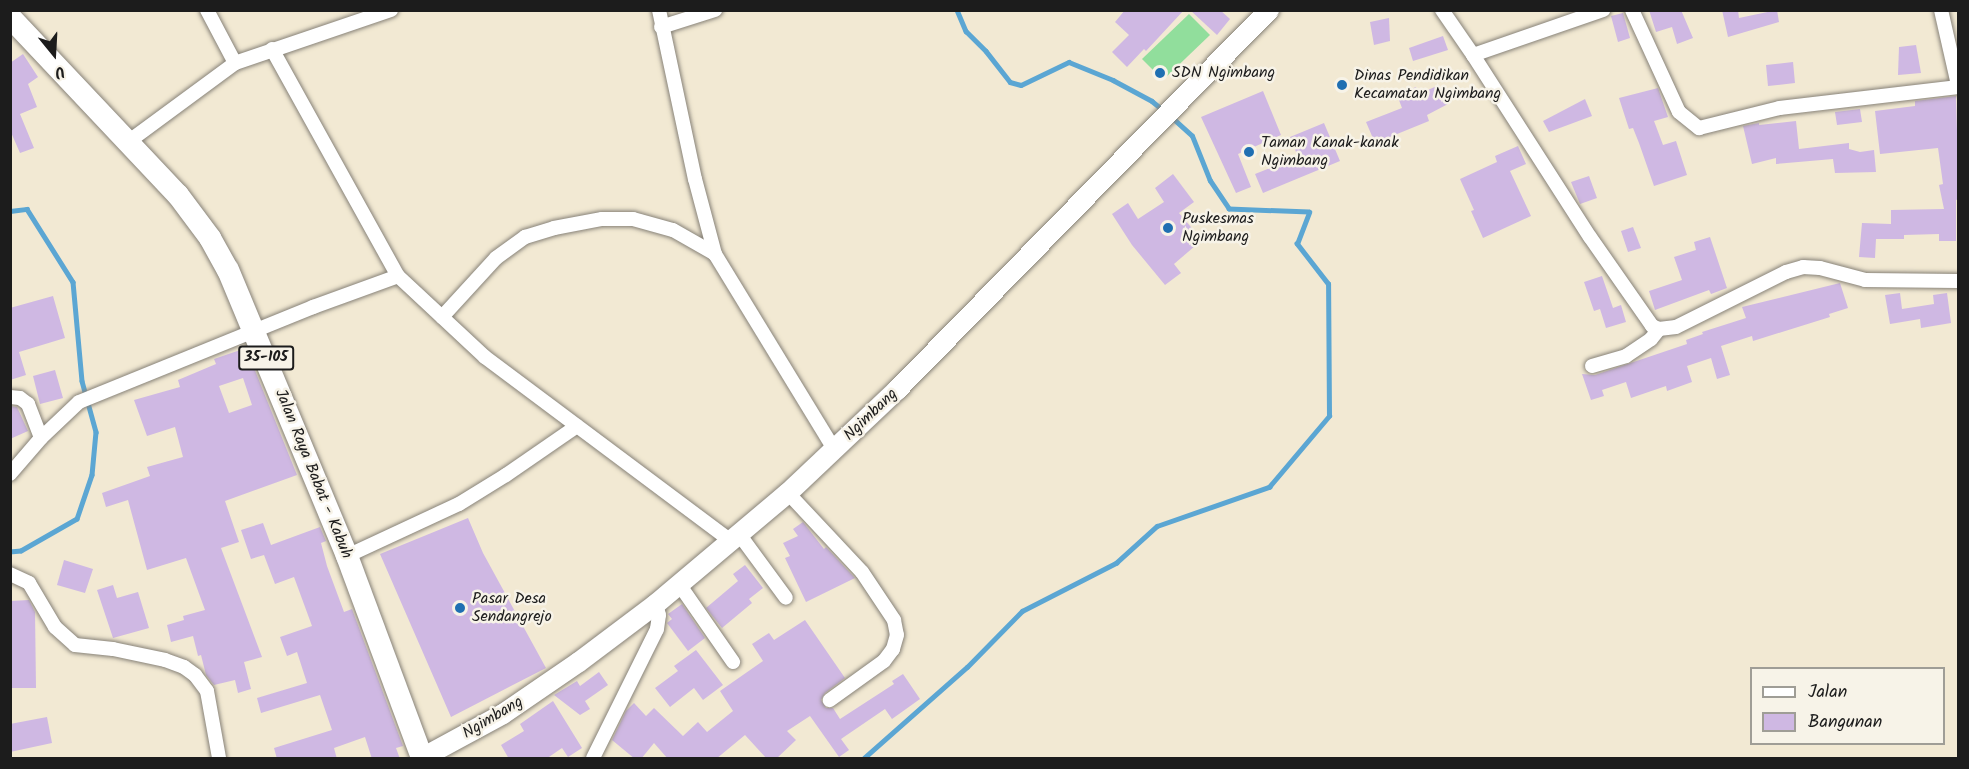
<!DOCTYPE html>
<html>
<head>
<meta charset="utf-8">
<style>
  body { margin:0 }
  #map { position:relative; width:1969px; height:769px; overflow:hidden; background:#f2e9d3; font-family:Kalam,sans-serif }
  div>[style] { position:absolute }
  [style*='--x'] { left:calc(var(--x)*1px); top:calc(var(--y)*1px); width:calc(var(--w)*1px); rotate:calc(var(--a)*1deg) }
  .green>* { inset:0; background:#91de9c }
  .stream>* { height:4.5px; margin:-2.25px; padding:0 2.25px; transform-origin:2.25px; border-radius:2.25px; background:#5ba6d3 }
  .building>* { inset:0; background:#cfb8e3 }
  .roads { filter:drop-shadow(0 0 2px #878278) drop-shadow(0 0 2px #878278) }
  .street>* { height:14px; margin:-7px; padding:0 7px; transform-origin:7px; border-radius:7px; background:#fff }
  .secondary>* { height:20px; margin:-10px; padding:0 10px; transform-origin:10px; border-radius:10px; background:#fff }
  .primary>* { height:22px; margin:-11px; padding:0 11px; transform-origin:11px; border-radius:11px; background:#fff }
  .dots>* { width:16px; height:16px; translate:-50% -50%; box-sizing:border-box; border:3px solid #f7f3e8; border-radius:50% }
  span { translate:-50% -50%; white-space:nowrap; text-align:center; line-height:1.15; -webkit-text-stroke:5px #f7f3e8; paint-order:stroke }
  .shield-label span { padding:2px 4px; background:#f7f3e8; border:2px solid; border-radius:4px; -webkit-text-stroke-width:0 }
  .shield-label { font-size:15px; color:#1c1c1c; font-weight:700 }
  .poi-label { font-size:16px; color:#1c1c1c }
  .left { translate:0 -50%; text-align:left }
  .street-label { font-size:16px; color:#1c1c1c }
  .frame { position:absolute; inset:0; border:12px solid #1c1c1c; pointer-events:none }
  .legend { position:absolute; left:1750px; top:667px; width:195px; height:78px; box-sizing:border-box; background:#f7f3e8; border:2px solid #9f9d96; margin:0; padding:8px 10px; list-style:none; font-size:18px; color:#1c1c1c }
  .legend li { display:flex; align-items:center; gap:12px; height:30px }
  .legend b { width:30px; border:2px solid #9f9d96 }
  .north { position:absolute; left:24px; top:24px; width:60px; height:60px; -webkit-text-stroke:4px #f7f3e8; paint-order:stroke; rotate:162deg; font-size:16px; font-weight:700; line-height:24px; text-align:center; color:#1c1c1c }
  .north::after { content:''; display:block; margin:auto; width:21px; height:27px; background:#1c1c1c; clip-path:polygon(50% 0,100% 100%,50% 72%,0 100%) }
</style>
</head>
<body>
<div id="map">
  <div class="green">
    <i style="clip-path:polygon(1189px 14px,1210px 35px,1163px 80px,1142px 59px)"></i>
  </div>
  <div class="stream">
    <i style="--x:957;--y:10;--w:23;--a:67"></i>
    <i style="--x:966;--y:31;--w:28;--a:45"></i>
    <i style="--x:986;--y:51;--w:39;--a:52"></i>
    <i style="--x:1010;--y:82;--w:11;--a:15"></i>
    <i style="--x:1021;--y:85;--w:53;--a:-25.6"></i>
    <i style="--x:1069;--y:62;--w:48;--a:22.2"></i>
    <i style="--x:1113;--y:80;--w:44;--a:28.3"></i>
    <i style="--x:1152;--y:101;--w:14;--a:39"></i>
    <i style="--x:10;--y:211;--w:17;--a:-7"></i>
    <i style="--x:27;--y:209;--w:86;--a:57.8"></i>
    <i style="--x:73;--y:282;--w:99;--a:84.8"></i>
    <i style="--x:82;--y:381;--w:53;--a:74.6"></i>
    <i style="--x:96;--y:432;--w:43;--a:95.3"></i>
    <i style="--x:92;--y:475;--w:46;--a:108.8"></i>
    <i style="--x:77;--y:519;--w:64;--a:150.3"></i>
    <i style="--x:21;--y:551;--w:11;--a:175"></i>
    <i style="--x:864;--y:758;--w:137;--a:-41.5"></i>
    <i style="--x:967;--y:667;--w:78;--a:-45.5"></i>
    <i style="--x:1022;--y:611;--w:106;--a:-27.1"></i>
    <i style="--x:1116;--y:563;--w:55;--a:-42.1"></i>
    <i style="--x:1157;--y:526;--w:119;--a:-19.2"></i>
    <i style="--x:1269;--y:487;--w:93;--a:-49.8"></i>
    <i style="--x:1329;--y:416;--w:132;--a:-90.4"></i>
    <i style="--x:1328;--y:284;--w:51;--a:-127.8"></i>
    <i style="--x:1297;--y:244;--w:34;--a:-69"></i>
    <i style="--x:1309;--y:212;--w:80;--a:-177.9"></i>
    <i style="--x:1229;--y:209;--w:34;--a:-124"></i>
    <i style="--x:1210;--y:181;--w:48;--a:-111.8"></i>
    <i style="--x:1192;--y:136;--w:27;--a:-138"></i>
  </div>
  <div class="building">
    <i style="clip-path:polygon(1125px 10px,1184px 10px,1146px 51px,1144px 49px,1127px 67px,1112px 52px,1129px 35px,1115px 22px)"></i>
    <i style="clip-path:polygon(1190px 10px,1220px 10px,1230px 19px,1217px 35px)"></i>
    <i style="clip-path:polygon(1649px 10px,1681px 10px,1693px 38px,1677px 44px,1672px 27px,1656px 32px)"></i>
    <i style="clip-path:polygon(1722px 10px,1738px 10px,1739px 18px,1777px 10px,1779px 22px,1728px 37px)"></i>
    <i style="clip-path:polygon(1623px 13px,1630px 38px,1618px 42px,1611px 16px)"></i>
    <i style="clip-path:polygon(1389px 18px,1390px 41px,1374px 45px,1370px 22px)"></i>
    <i style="clip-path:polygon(1443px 36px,1448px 50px,1413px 61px,1409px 48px)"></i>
    <i style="clip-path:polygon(1916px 45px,1921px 73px,1898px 75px,1899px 47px)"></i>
    <i style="clip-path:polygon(23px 54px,38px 77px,28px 84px,37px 107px,20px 114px,34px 148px,20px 153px,10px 130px,10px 63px)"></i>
    <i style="clip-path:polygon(1793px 62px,1795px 83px,1768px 86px,1766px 65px)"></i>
    <i style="clip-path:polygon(1439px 85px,1448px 104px,1427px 115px,1429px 121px,1375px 143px,1366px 122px,1402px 108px,1397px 95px,1416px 87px,1419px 94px)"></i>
    <i style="clip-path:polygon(1658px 88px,1668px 117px,1654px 121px,1663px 145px,1676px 141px,1687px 175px,1654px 186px,1639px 143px,1633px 128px,1629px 129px,1619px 98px)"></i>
    <i style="clip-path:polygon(1263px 91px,1281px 135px,1238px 154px,1251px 187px,1236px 193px,1201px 117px)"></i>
    <i style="clip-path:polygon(1956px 96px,1959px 199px,1956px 200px,1956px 241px,1939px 241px,1939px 234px,1904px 235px,1904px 239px,1876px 239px,1875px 258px,1859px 257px,1862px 223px,1891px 224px,1891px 210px,1944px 209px,1939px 185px,1943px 184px,1938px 148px,1880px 154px,1875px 111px,1915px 106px,1915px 101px)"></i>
    <i style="clip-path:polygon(1585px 99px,1592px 116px,1549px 132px,1543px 121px)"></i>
    <i style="clip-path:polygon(1860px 109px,1862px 122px,1837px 125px,1835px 112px)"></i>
    <i style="clip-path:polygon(1796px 121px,1799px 149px,1849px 143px,1849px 149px,1860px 152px,1874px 150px,1876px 172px,1835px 173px,1833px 159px,1776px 164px,1776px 158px,1752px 164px,1743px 126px,1759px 123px,1759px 125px)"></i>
    <i style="clip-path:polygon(1324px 123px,1340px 161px,1263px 193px,1255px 174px,1298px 157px,1290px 137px)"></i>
    <i style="clip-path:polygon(1518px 146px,1526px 164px,1510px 171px,1531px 216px,1483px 238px,1471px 211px,1474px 210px,1460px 179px,1497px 162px,1495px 156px)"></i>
    <i style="clip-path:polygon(1173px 174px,1194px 202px,1179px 213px,1202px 240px,1174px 264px,1181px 273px,1165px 285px,1132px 245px,1112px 214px,1128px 203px,1138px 219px,1164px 202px,1155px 188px)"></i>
    <i style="clip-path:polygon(1589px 176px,1597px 198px,1580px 204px,1571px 182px)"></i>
    <i style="clip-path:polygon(1633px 227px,1641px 248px,1628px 252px,1621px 231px)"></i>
    <i style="clip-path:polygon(1710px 237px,1727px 288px,1711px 294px,1709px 290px,1655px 310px,1649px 291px,1682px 280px,1674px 257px,1696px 250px,1694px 242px)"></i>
    <i style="clip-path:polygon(1602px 276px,1613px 308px,1621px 305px,1626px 322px,1606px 328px,1600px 309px,1594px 311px,1584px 282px)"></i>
    <i style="clip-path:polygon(1840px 283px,1848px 308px,1829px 314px,1830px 317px,1753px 341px,1752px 336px,1721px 346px,1730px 375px,1717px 379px,1711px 358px,1687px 366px,1692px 382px,1667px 391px,1666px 386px,1631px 398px,1626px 382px,1602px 390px,1604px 396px,1591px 400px,1582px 374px,1595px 375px,1687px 344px,1686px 340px,1703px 334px,1702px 332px,1746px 318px,1742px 307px)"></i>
    <i style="clip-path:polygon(1900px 293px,1902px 309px,1934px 304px,1933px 295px,1947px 293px,1951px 323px,1921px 328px,1920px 319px,1890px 324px,1885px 295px)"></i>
    <i style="clip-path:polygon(53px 296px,65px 338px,19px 352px,26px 375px,10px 380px,10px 308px)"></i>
    <i style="clip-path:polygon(evenodd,246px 348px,297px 475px,225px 501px,239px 542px,221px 548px,262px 657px,244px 662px,251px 689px,238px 693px,235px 680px,214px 685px,206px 675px,201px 655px,198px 656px,193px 636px,171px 642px,167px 625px,184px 620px,183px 616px,205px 610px,186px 558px,147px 570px,128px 500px,106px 507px,102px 493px,150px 476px,147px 467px,183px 457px,175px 427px,147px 436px,134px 400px,180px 387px,178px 380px,216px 364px,214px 359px,246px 348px,243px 378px,252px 405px,229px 413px,219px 386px,243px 378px)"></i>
    <i style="clip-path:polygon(55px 370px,63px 398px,40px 404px,33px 376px)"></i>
    <i style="clip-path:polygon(10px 406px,17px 407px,28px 431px,10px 439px)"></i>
    <i style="clip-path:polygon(468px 518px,483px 553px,546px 668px,451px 717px,380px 554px)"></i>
    <i style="clip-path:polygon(803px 522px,824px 549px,826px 547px,855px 578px,806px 602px,785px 558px,790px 556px,783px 543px,798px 536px,793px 529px)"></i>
    <i style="clip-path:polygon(263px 523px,271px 545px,320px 527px,326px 541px,321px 543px,327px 566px,344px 612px,352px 609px,403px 746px,396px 748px,400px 759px,372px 759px,365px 737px,334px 748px,337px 759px,277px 759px,274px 748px,332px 730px,320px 695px,261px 713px,257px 698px,307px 683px,297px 652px,287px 656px,280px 637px,312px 626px,294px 577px,275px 584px,264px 555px,251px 559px,241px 530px)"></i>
    <i style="clip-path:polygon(64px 560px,93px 569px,85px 593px,57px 585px)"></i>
    <i style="clip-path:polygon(745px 565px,763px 588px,749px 599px,752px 603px,722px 628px,706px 608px,738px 581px,733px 574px)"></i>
    <i style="clip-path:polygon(113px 585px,117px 598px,138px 592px,149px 628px,113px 638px,97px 590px)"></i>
    <i style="clip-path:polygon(29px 600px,35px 612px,36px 688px,10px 688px,10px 601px)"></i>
    <i style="clip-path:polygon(682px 604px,705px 638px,688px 651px,667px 623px,672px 619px,668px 614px)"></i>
    <i style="clip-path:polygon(805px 620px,845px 678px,825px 693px,821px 700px,826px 708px,833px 708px,840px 719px,894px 684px,892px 681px,903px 674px,920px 699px,892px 719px,885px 709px,841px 739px,849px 750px,839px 757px,810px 716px,787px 731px,796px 740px,776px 759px,767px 759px,745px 735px,716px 759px,668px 759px,654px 743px,641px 759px,635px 759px,612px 740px,626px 711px,634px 703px,646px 716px,654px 708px,683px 736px,698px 722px,707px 732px,733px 711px,720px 691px,763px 661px,752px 644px,769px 633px,774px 640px)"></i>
    <i style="clip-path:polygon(696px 650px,723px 685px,703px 700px,694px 688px,670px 707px,655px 688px,678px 671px,674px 666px)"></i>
    <i style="clip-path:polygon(599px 672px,608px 685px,585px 701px,590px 709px,580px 715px,554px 695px,577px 681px,580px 686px)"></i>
    <i style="clip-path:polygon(553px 701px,582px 748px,568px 757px,562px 748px,546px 759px,509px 759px,501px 745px,524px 731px,520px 724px)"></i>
    <i style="clip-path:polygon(47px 717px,52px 743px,10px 752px,10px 724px)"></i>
  </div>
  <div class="roads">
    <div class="street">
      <i style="--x:207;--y:10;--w:60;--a:62.2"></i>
      <i style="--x:659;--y:10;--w:173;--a:78"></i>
      <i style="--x:695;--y:179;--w:78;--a:75.1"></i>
      <i style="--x:715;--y:254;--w:228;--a:58.6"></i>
      <i style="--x:1442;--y:10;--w:55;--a:55.4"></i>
      <i style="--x:1473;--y:55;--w:216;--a:57.3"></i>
      <i style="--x:1590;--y:237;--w:108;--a:55.1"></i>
      <i style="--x:1652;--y:326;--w:8;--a:23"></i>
      <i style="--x:1659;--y:329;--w:17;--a:-7"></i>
      <i style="--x:1676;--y:327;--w:123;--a:-26.6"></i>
      <i style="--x:1786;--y:272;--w:18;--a:-16"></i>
      <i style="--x:1803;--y:267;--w:17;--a:3"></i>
      <i style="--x:1820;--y:268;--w:47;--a:14.9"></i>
      <i style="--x:1865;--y:280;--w:93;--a:0.6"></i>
      <i style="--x:1632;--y:10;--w:112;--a:65.3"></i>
      <i style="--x:1679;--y:112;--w:26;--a:39"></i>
      <i style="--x:1699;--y:128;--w:83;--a:-13.9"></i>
      <i style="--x:1780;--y:108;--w:179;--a:-6.7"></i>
      <i style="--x:1941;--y:10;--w:77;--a:77.2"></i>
      <i style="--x:661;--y:27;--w:57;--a:-17.5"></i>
      <i style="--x:272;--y:49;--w:260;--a:61"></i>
      <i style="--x:398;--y:276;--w:119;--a:43"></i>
      <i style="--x:485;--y:357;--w:307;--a:36.8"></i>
      <i style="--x:1473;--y:55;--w:138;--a:-19.1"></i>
      <i style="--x:128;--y:142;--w:133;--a:-36.4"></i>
      <i style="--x:235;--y:63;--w:165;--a:-18.8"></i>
      <i style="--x:442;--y:317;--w:80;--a:-47.5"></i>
      <i style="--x:496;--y:258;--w:36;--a:-36"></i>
      <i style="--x:525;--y:237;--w:30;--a:-17"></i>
      <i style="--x:554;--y:228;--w:49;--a:-10.6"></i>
      <i style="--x:602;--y:219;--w:31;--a:0"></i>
      <i style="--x:633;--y:219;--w:41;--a:15.4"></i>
      <i style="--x:673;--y:230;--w:48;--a:29.7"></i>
      <i style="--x:1592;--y:366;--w:35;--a:-16"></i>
      <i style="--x:1626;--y:356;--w:30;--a:-34"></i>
      <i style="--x:1651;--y:339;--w:13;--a:-51"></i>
      <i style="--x:10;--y:397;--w:10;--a:6"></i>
      <i style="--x:20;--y:398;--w:10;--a:37"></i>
      <i style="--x:28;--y:404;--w:36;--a:69"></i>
      <i style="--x:10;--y:474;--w:48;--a:-49.3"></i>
      <i style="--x:41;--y:438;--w:52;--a:-43.5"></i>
      <i style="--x:79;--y:402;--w:253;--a:-22.1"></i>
      <i style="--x:313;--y:307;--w:90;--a:-20"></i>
      <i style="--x:788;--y:493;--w:108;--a:46.9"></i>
      <i style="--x:862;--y:572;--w:58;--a:56.3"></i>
      <i style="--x:894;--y:620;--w:15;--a:79"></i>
      <i style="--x:897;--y:635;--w:15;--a:106"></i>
      <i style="--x:893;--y:649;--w:15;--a:127"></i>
      <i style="--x:884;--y:661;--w:67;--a:144.2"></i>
      <i style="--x:739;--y:534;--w:79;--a:53.7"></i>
      <i style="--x:347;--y:556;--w:123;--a:-24.9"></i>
      <i style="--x:459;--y:504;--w:55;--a:-31.7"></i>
      <i style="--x:506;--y:475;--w:86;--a:-34.6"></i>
      <i style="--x:10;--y:574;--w:21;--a:25"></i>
      <i style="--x:29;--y:583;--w:51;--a:59.4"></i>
      <i style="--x:55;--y:627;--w:27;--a:42"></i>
      <i style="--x:75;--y:645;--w:38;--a:6"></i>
      <i style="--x:113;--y:649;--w:53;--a:11.9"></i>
      <i style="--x:165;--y:660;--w:20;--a:20"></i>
      <i style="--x:184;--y:667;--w:14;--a:36"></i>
      <i style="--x:195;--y:675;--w:20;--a:53"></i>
      <i style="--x:207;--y:691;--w:68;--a:79.8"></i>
      <i style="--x:679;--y:584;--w:95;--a:55.3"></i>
      <i style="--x:593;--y:758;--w:144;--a:-63.6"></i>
      <i style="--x:657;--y:629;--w:14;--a:-82"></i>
      <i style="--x:659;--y:615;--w:11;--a:-105"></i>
    </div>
    <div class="secondary">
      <i style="--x:422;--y:758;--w:92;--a:-28.5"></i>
      <i style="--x:503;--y:714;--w:92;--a:-34.4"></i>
      <i style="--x:579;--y:662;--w:96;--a:-37"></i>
      <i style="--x:656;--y:604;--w:172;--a:-40.1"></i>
      <i style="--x:788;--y:493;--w:150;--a:-43.4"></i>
      <i style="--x:897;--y:390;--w:532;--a:-45.61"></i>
    </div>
    <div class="primary">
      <i style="--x:10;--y:17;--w:245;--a:46.7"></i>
      <i style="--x:178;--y:195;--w:54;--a:53.3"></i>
      <i style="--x:210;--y:238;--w:37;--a:61"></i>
      <i style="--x:228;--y:270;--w:310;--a:67.4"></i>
      <i style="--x:347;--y:556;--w:215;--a:69.6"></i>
    </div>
  </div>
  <div class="dots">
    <i style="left:1160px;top:73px;background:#1f6fb2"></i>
    <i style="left:1342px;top:85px;background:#1f6fb2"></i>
    <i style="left:1249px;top:152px;background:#1f6fb2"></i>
    <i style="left:1168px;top:228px;background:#1f6fb2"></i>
    <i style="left:460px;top:608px;background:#1f6fb2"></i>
  </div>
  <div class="shield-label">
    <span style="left:266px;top:358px">35-105</span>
  </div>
  <div class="poi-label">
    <span class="left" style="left:1172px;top:73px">SDN Ngimbang</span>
    <span class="left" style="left:1354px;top:85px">Dinas Pendidikan<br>Kecamatan Ngimbang</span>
    <span class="left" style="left:1261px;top:152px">Taman Kanak-kanak<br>Ngimbang</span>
    <span class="left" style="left:1182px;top:228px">Puskesmas<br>Ngimbang</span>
    <span class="left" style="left:472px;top:608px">Pasar Desa<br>Sendangrejo</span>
  </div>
  <div class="street-label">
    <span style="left:871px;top:415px;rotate:-44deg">Ngimbang</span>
    <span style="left:313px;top:474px;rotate:68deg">Jalan Raya Babat - Kabuh</span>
    <span style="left:493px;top:718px;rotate:-31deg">Ngimbang</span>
  </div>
  <div class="frame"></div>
  <ul class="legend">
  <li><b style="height:8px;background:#fff"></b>Jalan</li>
  <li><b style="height:16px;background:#cfb8e3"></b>Bangunan</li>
  </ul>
  <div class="north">U</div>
</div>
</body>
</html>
